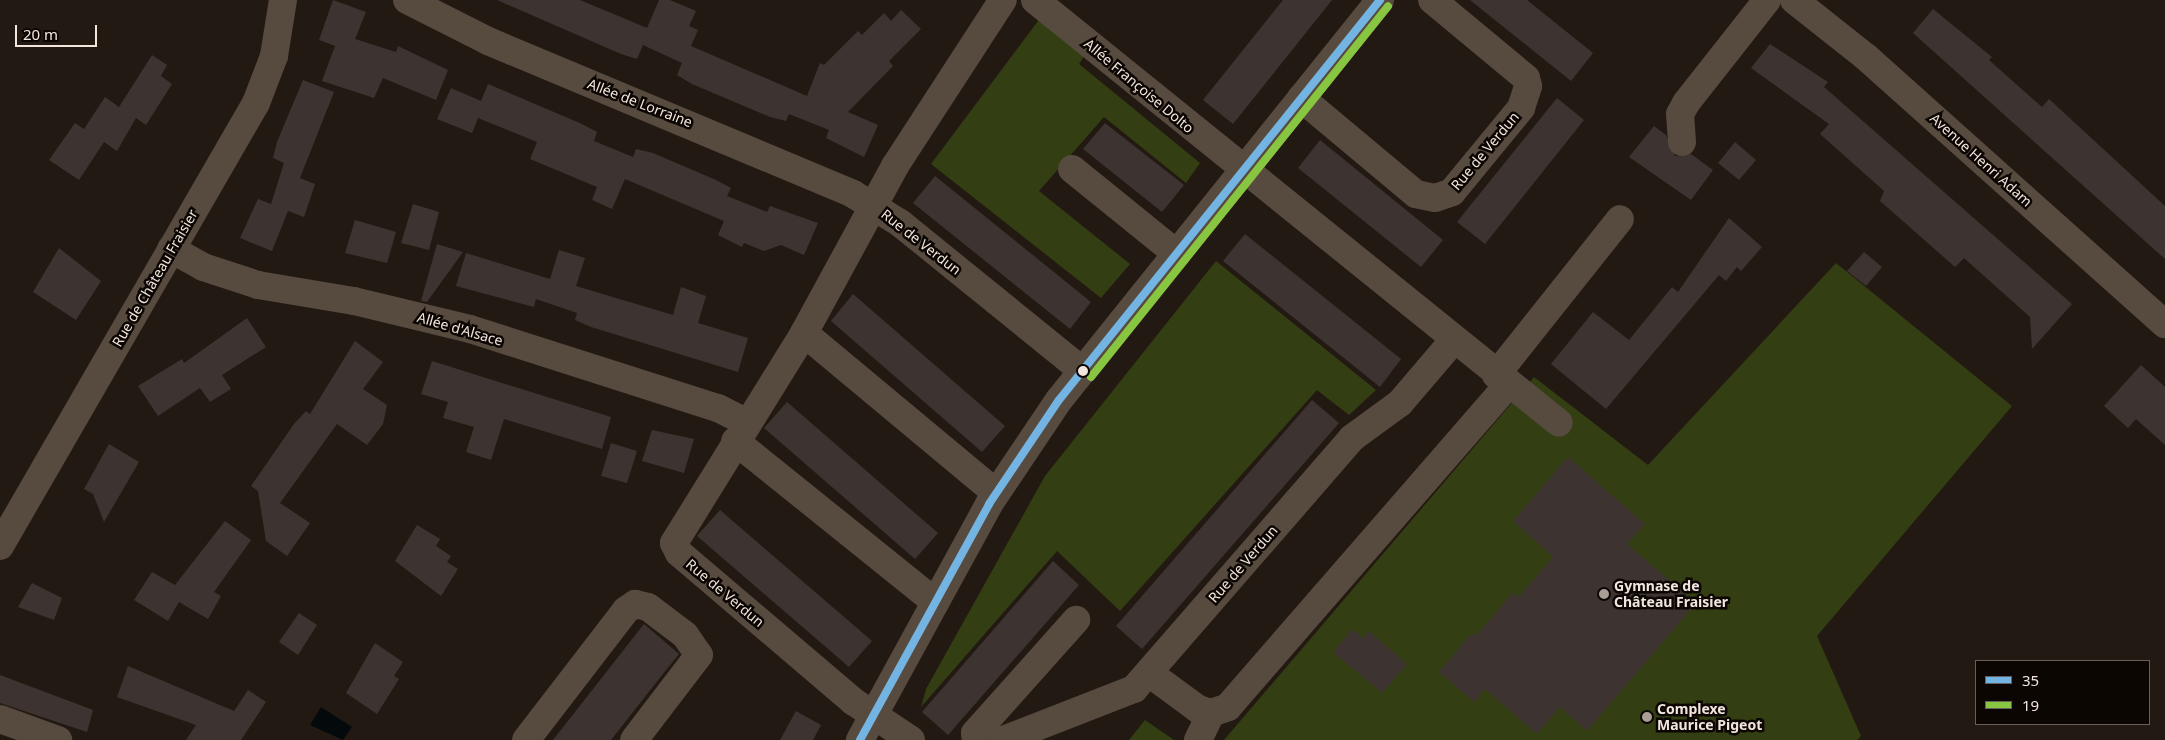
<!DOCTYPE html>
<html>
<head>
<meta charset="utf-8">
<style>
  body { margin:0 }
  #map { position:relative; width:2165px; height:740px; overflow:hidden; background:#231913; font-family:"Noto Sans",sans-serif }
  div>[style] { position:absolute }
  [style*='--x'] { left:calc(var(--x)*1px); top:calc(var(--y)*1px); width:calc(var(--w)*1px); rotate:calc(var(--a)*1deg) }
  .green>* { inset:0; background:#333e13 }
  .water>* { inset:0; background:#040a0c }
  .building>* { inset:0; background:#3d3431 }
  .minor>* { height:28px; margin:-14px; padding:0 14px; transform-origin:14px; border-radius:14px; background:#574a3f }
  .bus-1>* { height:8px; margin:-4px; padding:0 4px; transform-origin:4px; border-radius:4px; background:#73b4e2 }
  .bus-2>* { height:8px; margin:-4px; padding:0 4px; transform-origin:4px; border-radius:4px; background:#88c540 }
  .dots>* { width:14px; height:14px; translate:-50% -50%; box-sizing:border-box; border:2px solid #0c0603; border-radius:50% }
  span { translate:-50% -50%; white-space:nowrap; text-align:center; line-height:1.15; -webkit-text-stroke:5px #0c0603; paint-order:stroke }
  .street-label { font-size:14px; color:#f1e5dd }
  .poi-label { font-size:14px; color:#f1e5dd; font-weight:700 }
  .left { translate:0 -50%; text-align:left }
  .legend { position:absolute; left:1975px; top:660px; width:175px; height:65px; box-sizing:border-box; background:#0c0603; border:1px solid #685f5a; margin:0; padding:6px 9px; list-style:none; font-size:15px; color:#f1e5dd }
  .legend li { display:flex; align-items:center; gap:10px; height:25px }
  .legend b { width:25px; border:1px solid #685f5a }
  .scale { position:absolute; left:15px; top:25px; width:82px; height:22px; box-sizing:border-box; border:2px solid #f1e5dd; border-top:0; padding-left:6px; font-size:15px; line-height:18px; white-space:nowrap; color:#f1e5dd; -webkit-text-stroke:4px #0c0603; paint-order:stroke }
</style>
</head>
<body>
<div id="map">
  <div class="green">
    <i style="clip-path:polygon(1041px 17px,1086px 53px,1079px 64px,1200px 163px,1186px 183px,1104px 117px,1039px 191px,1130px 264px,1101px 298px,931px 164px)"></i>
    <i style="clip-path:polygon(1216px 261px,1376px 390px,1349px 415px,1317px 390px,1120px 611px,1057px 551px,921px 707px,926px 689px,1045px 476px)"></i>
    <i style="clip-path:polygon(1836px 263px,2012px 406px,1817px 636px,1861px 736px,1857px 740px,1224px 740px,1534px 377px,1648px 465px)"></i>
    <i style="clip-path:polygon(1145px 720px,1174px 740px,1129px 740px)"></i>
  </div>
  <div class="water">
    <i style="clip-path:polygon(321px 707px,352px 727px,343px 740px,310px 725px)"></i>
  </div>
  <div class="building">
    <i style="clip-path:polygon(333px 0,366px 12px,355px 39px,396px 52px,398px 46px,448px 70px,436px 100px,383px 78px,374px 98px,322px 81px,335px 46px,319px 40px)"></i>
    <i style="clip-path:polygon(497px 0,580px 0,647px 28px,659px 0,670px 0,696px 11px,689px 26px,698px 30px,691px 46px,807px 96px,820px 63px,824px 65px,858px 31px,862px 35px,884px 13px,891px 21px,901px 10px,921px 29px,889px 61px,893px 66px,848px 112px,878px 125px,864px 157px,826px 138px,829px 130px,789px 114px,786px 121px,770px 117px,692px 84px,677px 75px,682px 63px,643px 45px,637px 59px,621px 54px)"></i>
    <i style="clip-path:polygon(1283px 0,1332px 0,1233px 124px,1203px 100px)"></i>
    <i style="clip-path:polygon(1470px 0,1527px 0,1593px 53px,1571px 81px)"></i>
    <i style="clip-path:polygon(1933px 9px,1992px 57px,1989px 60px,2042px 107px,2049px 99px,2165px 206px,2165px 259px,1913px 33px)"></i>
    <i style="clip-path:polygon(1770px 44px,1828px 82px,1824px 87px,2072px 304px,2032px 349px,2030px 317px,1964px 258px,1955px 267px,1896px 215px,1880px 201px,1884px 191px,1820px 134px,1829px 124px,1751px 68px)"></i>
    <i style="clip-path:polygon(152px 55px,167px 65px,161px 76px,172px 84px,146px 125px,136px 118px,117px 151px,104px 142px,79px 180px,49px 160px,75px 123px,84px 129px,105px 97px,119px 107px)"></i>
    <i style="clip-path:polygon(303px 80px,334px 92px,300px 178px,315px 184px,304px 217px,288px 211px,272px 251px,240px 238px,258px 199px,271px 204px,284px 163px,273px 158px,277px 142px)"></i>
    <i style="clip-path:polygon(488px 84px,582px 124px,597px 132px,594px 141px,633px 157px,636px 149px,653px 153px,716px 180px,731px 188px,727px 196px,767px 212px,770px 206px,818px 223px,804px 255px,781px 245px,764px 251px,744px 243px,742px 247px,718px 235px,724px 221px,625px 179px,612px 209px,592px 200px,597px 187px,530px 159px,537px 142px,478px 118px,472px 133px,437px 119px,451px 88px,481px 101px)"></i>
    <i style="clip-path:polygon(1557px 98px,1584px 120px,1485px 244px,1457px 222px)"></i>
    <i style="clip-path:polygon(1105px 123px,1184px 185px,1162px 212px,1083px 149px)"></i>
    <i style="clip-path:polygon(1654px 126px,1666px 135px,1675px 156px,1691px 154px,1713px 170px,1691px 200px,1629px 157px)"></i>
    <i style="clip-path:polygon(1320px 140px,1443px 240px,1421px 267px,1298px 168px)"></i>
    <i style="clip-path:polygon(1735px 142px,1756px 160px,1739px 180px,1718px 163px)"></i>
    <i style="clip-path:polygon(935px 176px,1091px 302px,1070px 329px,913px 203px)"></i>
    <i style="clip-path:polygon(413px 204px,439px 212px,429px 250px,401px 243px)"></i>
    <i style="clip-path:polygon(1729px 218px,1762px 247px,1741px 271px,1737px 267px,1726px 281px,1719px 275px,1606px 409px,1551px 364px,1593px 312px,1629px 340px,1672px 287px,1678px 292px)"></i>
    <i style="clip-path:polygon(355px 220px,396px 232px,387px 263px,345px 253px)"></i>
    <i style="clip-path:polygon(1245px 234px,1401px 359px,1380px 387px,1223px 261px)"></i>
    <i style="clip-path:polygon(437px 244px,463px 252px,427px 302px,421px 301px)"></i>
    <i style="clip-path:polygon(59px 248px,101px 281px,76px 320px,33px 292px)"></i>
    <i style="clip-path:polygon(559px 250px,585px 258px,576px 286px,673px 315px,681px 287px,706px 296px,698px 323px,748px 338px,738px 372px,591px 327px,575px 320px,577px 313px,536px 299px,534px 307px,456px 286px,466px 253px,550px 279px)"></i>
    <i style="clip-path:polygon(1864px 252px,1882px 267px,1866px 286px,1847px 271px)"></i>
    <i style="clip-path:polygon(853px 294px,1005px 426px,982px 452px,831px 321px)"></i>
    <i style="clip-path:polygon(247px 318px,266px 347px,222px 375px,231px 389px,210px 402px,200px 388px,158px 416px,138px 386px,182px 359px,184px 363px)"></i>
    <i style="clip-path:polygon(355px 341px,383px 362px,363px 389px,387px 405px,383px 424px,367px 445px,337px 424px,280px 503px,310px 523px,287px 556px,266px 541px,258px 491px,251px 486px,294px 424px,306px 411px,310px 414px)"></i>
    <i style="clip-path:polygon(432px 361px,611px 417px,602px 449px,504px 419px,491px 460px,466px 452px,474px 427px,443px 418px,448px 402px,421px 394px)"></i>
    <i style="clip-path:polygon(2141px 365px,2165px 387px,2165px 445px,2136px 419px,2128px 428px,2104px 406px)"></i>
    <i style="clip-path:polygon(1312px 400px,1339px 423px,1142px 649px,1116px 626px)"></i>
    <i style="clip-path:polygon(787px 402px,938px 533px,915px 559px,764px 428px)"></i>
    <i style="clip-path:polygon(652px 430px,694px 439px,684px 473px,642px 461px)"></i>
    <i style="clip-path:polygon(611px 443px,637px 451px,627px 483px,601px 476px)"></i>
    <i style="clip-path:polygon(109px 444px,139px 462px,104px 522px,93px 494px,84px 489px)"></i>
    <i style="clip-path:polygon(1568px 457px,1645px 524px,1627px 544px,1696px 603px,1587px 731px,1560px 707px,1537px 734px,1485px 689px,1474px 702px,1439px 672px,1472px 633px,1476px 636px,1513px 592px,1519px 597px,1553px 557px,1513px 521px)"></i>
    <i style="clip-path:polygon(720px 510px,872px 641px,849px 667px,697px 536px)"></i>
    <i style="clip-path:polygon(225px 521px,251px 540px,214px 592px,221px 596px,208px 619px,179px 602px,168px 621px,134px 600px,152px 572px,175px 585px)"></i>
    <i style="clip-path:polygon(417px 525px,440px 539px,436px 546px,451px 556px,447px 562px,458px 569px,441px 596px,395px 561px)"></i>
    <i style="clip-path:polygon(1053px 561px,1079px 585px,948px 735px,922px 712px)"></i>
    <i style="clip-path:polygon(32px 583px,62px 598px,54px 620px,18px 607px)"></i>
    <i style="clip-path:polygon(299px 613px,317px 625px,298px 655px,279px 642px)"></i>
    <i style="clip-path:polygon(644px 624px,679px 654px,666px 670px,611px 740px,553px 740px)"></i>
    <i style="clip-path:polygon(1353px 629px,1363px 638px,1369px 631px,1407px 664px,1382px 693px,1333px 652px)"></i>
    <i style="clip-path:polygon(375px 643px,403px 662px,394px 676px,399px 679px,377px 714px,346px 693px)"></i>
    <i style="clip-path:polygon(128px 666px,234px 711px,248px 690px,266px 702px,241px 740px,186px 740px,196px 725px,117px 697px)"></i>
    <i style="clip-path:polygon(0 675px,93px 710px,87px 732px,0 703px)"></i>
    <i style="clip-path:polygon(796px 711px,821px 725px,813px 740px,780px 740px)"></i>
  </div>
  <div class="minor">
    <i style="--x:407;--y:0;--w:91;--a:26.8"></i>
    <i style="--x:488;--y:41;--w:396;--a:22.7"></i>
    <i style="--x:853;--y:194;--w:55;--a:31.7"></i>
    <i style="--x:900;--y:223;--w:235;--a:39"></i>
    <i style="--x:1035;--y:0;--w:673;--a:38.91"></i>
    <i style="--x:1794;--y:0;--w:92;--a:38.4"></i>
    <i style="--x:1866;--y:57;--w:401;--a:41.8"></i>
    <i style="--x:1301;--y:98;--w:150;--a:39.9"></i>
    <i style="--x:1416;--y:194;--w:19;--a:12"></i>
    <i style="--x:1435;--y:198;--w:18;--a:-19"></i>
    <i style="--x:1452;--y:192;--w:109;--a:-50.6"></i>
    <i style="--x:1521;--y:108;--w:23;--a:-72"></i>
    <i style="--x:1528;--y:86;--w:8;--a:-104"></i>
    <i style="--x:1526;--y:78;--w:122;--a:-140.3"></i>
    <i style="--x:1682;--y:142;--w:28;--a:-94"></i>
    <i style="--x:1680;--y:114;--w:13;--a:-61"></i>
    <i style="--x:1686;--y:103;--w:131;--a:-51.8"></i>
    <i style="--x:1072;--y:169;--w:135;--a:39"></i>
    <i style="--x:171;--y:249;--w:37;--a:29"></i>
    <i style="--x:203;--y:267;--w:58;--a:18.1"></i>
    <i style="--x:258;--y:285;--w:97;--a:9.5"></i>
    <i style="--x:354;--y:301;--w:119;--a:13.6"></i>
    <i style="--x:470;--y:329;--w:260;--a:17.7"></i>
    <i style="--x:718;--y:408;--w:31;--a:27"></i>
    <i style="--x:804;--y:333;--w:250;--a:39.8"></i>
    <i style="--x:1496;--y:375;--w:199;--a:-51.5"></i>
    <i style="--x:735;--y:441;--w:257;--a:38.8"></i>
    <i style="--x:0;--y:546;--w:512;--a:-59.98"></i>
    <i style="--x:256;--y:103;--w:50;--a:-69"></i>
    <i style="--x:274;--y:56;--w:57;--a:-80.9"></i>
    <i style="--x:1149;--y:673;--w:61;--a:36.3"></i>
    <i style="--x:1198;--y:709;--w:14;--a:17"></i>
    <i style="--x:1211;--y:713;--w:18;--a:-19"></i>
    <i style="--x:1228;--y:707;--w:428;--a:-49"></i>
    <i style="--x:0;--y:719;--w:62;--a:19.9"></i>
    <i style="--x:526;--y:740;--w:164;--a:-52.4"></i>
    <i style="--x:626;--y:610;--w:11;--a:-34"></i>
    <i style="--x:635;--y:604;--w:13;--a:13"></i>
    <i style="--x:648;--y:607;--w:46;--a:37.1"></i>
    <i style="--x:685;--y:635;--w:24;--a:55"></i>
    <i style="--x:699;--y:655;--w:107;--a:127.4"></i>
    <i style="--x:860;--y:740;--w:269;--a:-61.3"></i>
    <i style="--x:989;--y:504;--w:125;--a:-56.1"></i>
    <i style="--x:1059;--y:400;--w:513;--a:-51.25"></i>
    <i style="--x:911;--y:740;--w:69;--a:-146.3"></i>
    <i style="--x:854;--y:702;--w:230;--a:-139.6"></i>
    <i style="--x:679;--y:553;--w:11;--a:-117"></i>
    <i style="--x:674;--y:543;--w:247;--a:-58.2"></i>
    <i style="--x:804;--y:333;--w:190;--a:-61.4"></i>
    <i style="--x:895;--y:166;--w:198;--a:-57"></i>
    <i style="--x:976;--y:740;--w:7;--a:-98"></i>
    <i style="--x:975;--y:733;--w:152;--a:-48.2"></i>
    <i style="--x:1003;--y:740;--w:141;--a:-21.3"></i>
    <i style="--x:1134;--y:689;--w:332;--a:-49"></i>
    <i style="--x:1352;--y:438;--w:59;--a:-36.1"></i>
    <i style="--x:1400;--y:403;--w:82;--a:-49.5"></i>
    <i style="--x:1198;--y:740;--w:30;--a:-64"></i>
  </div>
  <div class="bus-1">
    <i style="--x:860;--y:740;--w:269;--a:-61.3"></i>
    <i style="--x:989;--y:504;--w:125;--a:-56.1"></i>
    <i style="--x:1059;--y:400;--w:513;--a:-51.25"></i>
  </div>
  <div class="bus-2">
    <i style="--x:1091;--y:377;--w:475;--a:-51.3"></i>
  </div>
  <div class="dots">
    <i style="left:1083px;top:371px;background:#f1e5dd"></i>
    <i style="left:1604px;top:594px;background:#a99e96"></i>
    <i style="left:1647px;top:717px;background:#a99e96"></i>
  </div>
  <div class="street-label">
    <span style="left:1139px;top:86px;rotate:40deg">Allée Françoise Dolto</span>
    <span style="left:640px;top:103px;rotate:21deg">Allée de Lorraine</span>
    <span style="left:1485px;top:151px;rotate:-50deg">Rue de Verdun</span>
    <span style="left:1981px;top:160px;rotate:42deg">Avenue Henri Adam</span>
    <span style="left:921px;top:242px;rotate:38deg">Rue de Verdun</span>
    <span style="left:155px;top:278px;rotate:-60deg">Rue de Château Fraisier</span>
    <span style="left:460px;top:329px;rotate:16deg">Allée d'Alsace</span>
    <span style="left:1243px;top:564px;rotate:-49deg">Rue de Verdun</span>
    <span style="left:725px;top:593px;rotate:40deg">Rue de Verdun</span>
  </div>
  <div class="poi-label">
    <span class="left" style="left:1614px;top:594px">Gymnase de<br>Château Fraisier</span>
    <span class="left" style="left:1657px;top:717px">Complexe<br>Maurice Pigeot</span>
  </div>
  <ul class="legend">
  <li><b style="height:6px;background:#73b4e2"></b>35</li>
  <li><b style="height:6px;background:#88c540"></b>19</li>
  </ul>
  <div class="scale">20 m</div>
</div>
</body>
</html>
